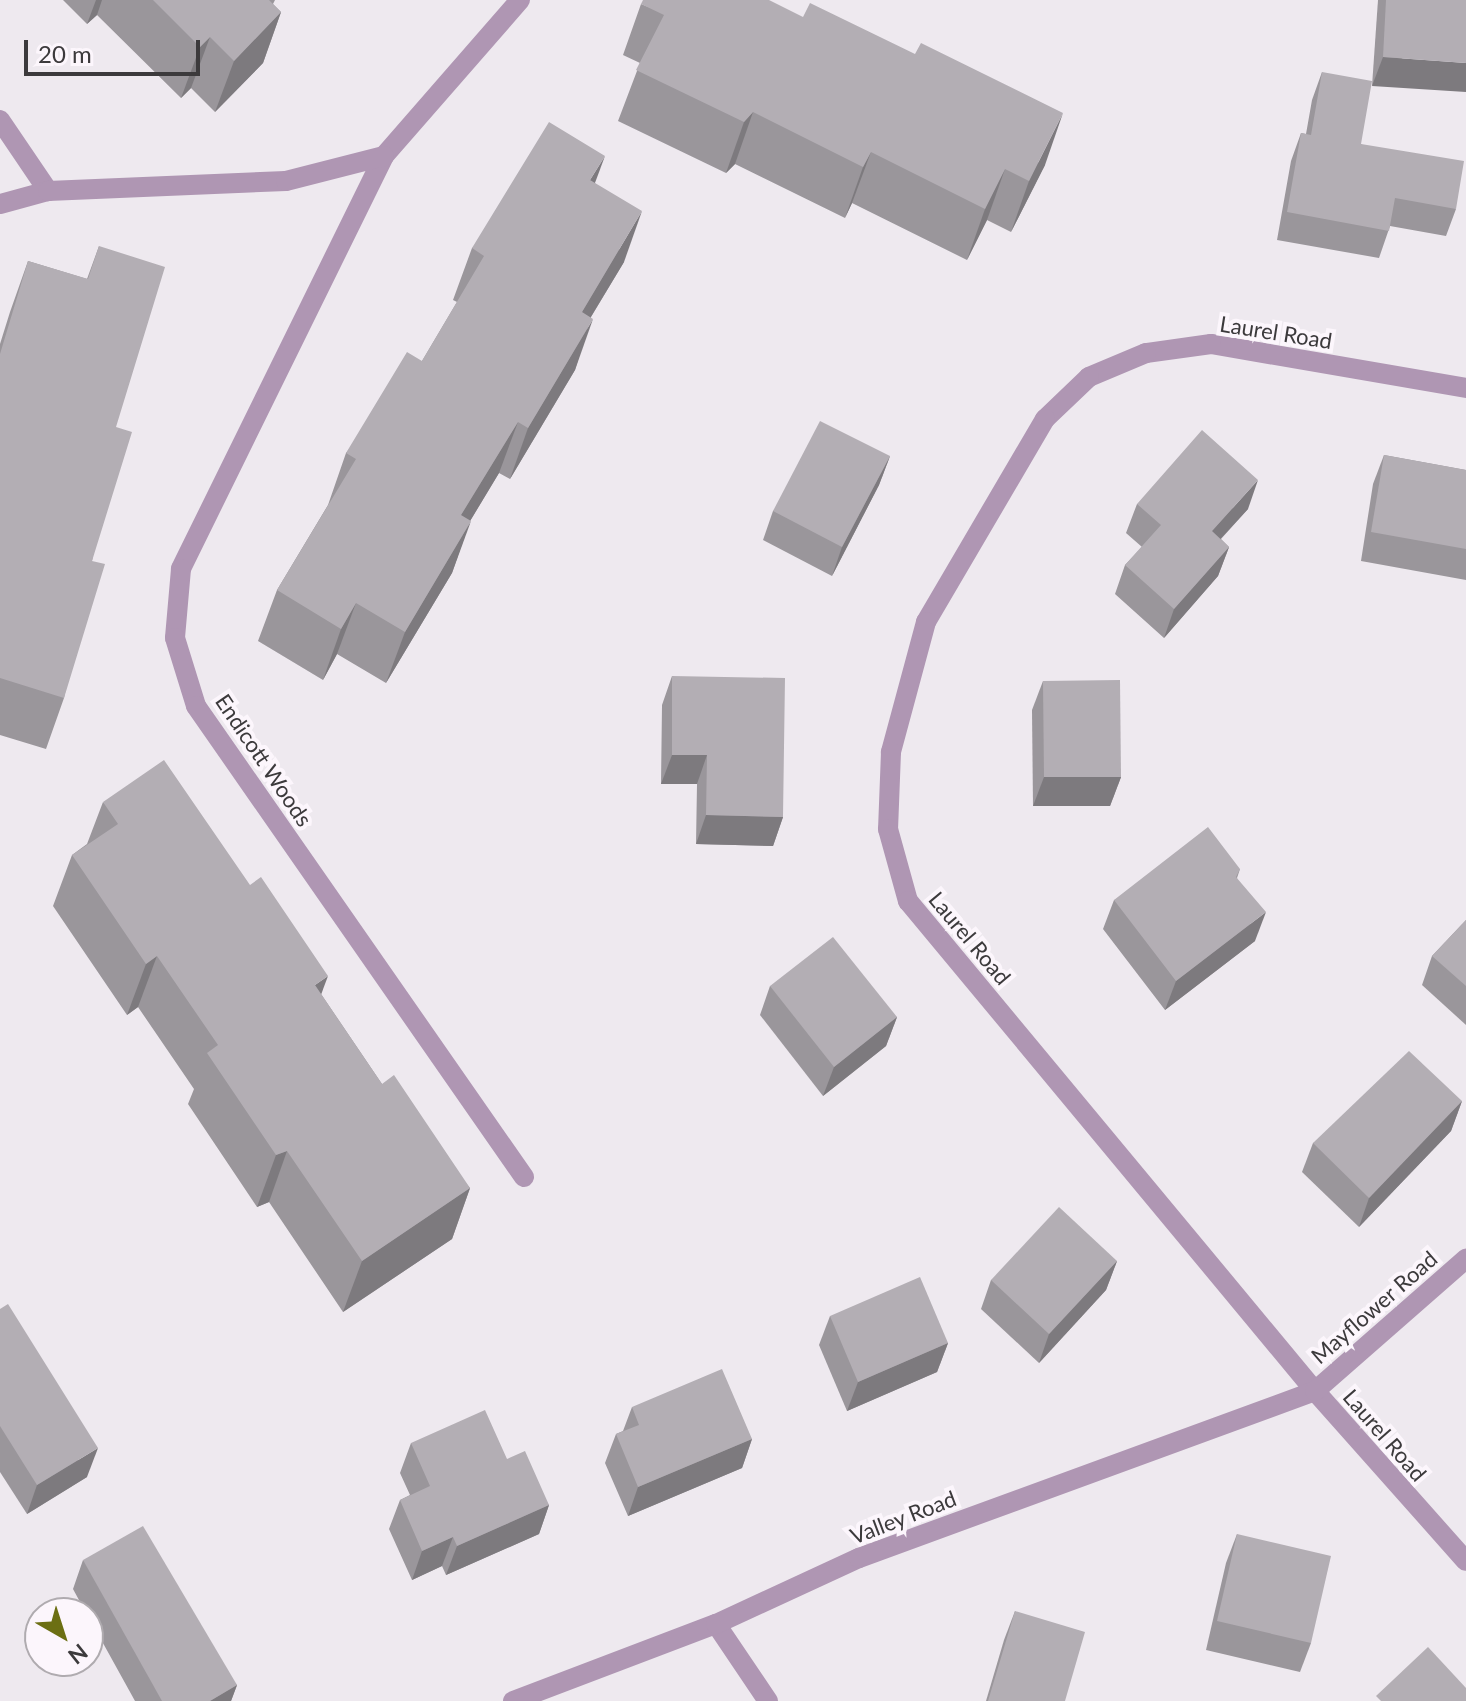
<!DOCTYPE html>
<html>
<head>
<meta charset="utf-8">
<style>
  body { margin:0 }
  #map { position:relative; width:1466px; height:1701px; overflow:hidden; background:#eee9ef; font-family:Lato,sans-serif }
  div>[style] { position:absolute }
  [style*='--x'] { left:calc(var(--x)*1px); top:calc(var(--y)*1px); width:calc(var(--w)*1px); rotate:calc(var(--a)*1deg) }
  .lane>* { height:20px; margin:-10px; padding:0 10px; transform-origin:10px; border-radius:10px; background:#af96b3 }
  .street>* { height:20px; margin:-10px; padding:0 10px; transform-origin:10px; border-radius:10px; background:#af96b3 }
  .wall>* { inset:0; background:#9a969b }
  .shaded-wall>* { inset:0; background:#7d7a7e }
  .building>* { inset:0; background:#b3aeb4 }
  span { translate:-50% -50%; white-space:nowrap; text-align:center; line-height:1.15; -webkit-text-stroke:8px #fcf6fc; paint-order:stroke }
  .street-label { font-size:22px; color:#3c3a3c }
  .north { position:absolute; left:24px; top:1597px; width:80px; height:80px; box-sizing:border-box; background:#fcf6fc; border:2px solid #afabaf; border-radius:50%; rotate:141deg; font-size:22px; font-weight:700; line-height:32px; text-align:center; color:#3c3a3c }
  .north::after { content:''; display:block; margin:auto; width:28px; height:36px; background:#6c6f13; clip-path:polygon(50% 0,100% 100%,50% 72%,0 100%) }
  .scale { position:absolute; left:24px; top:40px; width:176px; height:36px; box-sizing:border-box; border:4px solid #3c3a3c; border-top:0; padding-left:10px; font-size:24px; line-height:28px; white-space:nowrap; color:#3c3a3c; -webkit-text-stroke:6px #fcf6fc; paint-order:stroke }
</style>
</head>
<body>
<div id="map">
  <div class="lane">
    <i style="--x:520;--y:0;--w:207;--a:131.1"></i>
    <i style="--x:384;--y:156;--w:460;--a:116.2"></i>
    <i style="--x:181;--y:569;--w:69;--a:95"></i>
    <i style="--x:175;--y:638;--w:71;--a:72.8"></i>
    <i style="--x:196;--y:706;--w:574;--a:55.15"></i>
    <i style="--x:0;--y:120;--w:86;--a:55.9"></i>
    <i style="--x:0;--y:204;--w:50;--a:-15.2"></i>
    <i style="--x:48;--y:191;--w:238;--a:-2.4"></i>
    <i style="--x:286;--y:181;--w:101;--a:-14.3"></i>
  </div>
  <div class="street">
    <i style="--x:1466;--y:388;--w:259;--a:-170.2"></i>
    <i style="--x:1211;--y:344;--w:66;--a:172.1"></i>
    <i style="--x:1146;--y:353;--w:62;--a:157.2"></i>
    <i style="--x:1089;--y:377;--w:61;--a:136.3"></i>
    <i style="--x:1045;--y:419;--w:235;--a:120.4"></i>
    <i style="--x:926;--y:622;--w:135;--a:105.1"></i>
    <i style="--x:891;--y:752;--w:77;--a:92.2"></i>
    <i style="--x:888;--y:829;--w:75;--a:74.5"></i>
    <i style="--x:908;--y:901;--w:637;--a:50.29"></i>
    <i style="--x:1315;--y:1391;--w:227;--a:48.4"></i>
    <i style="--x:716;--y:1624;--w:93;--a:56"></i>
    <i style="--x:513;--y:1701;--w:217;--a:-20.8"></i>
    <i style="--x:716;--y:1624;--w:157;--a:-24.8"></i>
    <i style="--x:859;--y:1558;--w:486;--a:-20.1"></i>
    <i style="--x:1315;--y:1391;--w:201;--a:-41.2"></i>
  </div>
  <div class="wall">
    <i style="clip-path:polygon(63px 0,275px 0,273px 4px,281px 12px,263px 63px,215px 112px,191px 88px,181px 98px,97px 15px,87px 24px)"></i>
    <i style="clip-path:polygon(1378px 0,1466px 0,1372px 86px)"></i>
    <i style="clip-path:polygon(641px 4px,1045px 165px,1011px 232px,987px 220px,967px 260px,852px 203px,845px 218px,735px 164px,726px 173px,618px 121px,640px 63px,623px 55px)"></i>
    <i style="clip-path:polygon(1322px 72px,1361px 144px,1456px 209px,1446px 236px,1390px 226px,1379px 258px,1277px 240px,1291px 161px,1301px 133px,1306px 134px,1312px 100px)"></i>
    <i style="clip-path:polygon(595px 183px,624px 262px,591px 317px,575px 370px,510px 479px,499px 473px,470px 521px,452px 573px,386px 683px,337px 654px,323px 680px,258px 641px,277px 590px,328px 505px,346px 453px,422px 361px,457px 302px,453px 300px,472px 248px)"></i>
    <i style="clip-path:polygon(99px 246px,116px 427px,92px 561px,64px 698px,46px 749px,0 735px,0 344px,10px 312px,28px 261px,87px 279px)"></i>
    <i style="clip-path:polygon(1384px 455px,1466px 470px,1466px 580px,1361px 561px,1373px 484px)"></i>
    <i style="clip-path:polygon(890px 456px,879px 485px,832px 576px,763px 540px,773px 511px)"></i>
    <i style="clip-path:polygon(1137px 504px,1248px 509px,1221px 539px,1229px 547px,1218px 576px,1164px 638px,1115px 594px,1125px 565px,1142px 547px,1126px 533px)"></i>
    <i style="clip-path:polygon(672px 676px,783px 817px,773px 846px,696px 844px,697px 784px,661px 784px,662px 705px)"></i>
    <i style="clip-path:polygon(1043px 681px,1121px 777px,1110px 806px,1033px 806px,1032px 710px)"></i>
    <i style="clip-path:polygon(103px 802px,321px 994px,382px 1084px,470px 1188px,452px 1239px,343px 1312px,269px 1202px,257px 1207px,188px 1104px,194px 1089px,138px 1007px,127px 1015px,53px 906px,72px 855px,87px 844px)"></i>
    <i style="clip-path:polygon(1240px 869px,1237px 878px,1255px 941px,1165px 1010px,1103px 929px,1114px 900px)"></i>
    <i style="clip-path:polygon(1466px 920px,1466px 1025px,1422px 985px,1432px 956px)"></i>
    <i style="clip-path:polygon(770px 986px,897px 1017px,886px 1046px,823px 1096px,760px 1015px)"></i>
    <i style="clip-path:polygon(1462px 1101px,1451px 1131px,1359px 1227px,1302px 1172px,1313px 1143px)"></i>
    <i style="clip-path:polygon(1117px 1261px,1106px 1290px,1039px 1363px,981px 1309px,991px 1280px)"></i>
    <i style="clip-path:polygon(0 1309px,87px 1477px,27px 1514px,0 1472px)"></i>
    <i style="clip-path:polygon(830px 1316px,948px 1343px,937px 1372px,847px 1411px,819px 1345px)"></i>
    <i style="clip-path:polygon(632px 1407px,752px 1439px,742px 1468px,628px 1516px,605px 1463px,616px 1434px,623px 1431px)"></i>
    <i style="clip-path:polygon(411px 1443px,507px 1459px,549px 1505px,539px 1534px,446px 1575px,442px 1566px,412px 1580px,389px 1529px,400px 1500px,410px 1495px,400px 1473px)"></i>
    <i style="clip-path:polygon(1237px 1534px,1311px 1643px,1300px 1672px,1206px 1650px,1226px 1563px)"></i>
    <i style="clip-path:polygon(83px 1560px,237px 1685px,231px 1701px,135px 1701px,88px 1616px,88px 1613px,86px 1613px,73px 1589px)"></i>
    <i style="clip-path:polygon(1015px 1611px,1065px 1701px,986px 1701px,1004px 1640px)"></i>
  </div>
  <div class="shaded-wall">
    <i style="clip-path:polygon(96px 0,102px 0,97px 15px,87px 24px)"></i>
    <i style="clip-path:polygon(281px 12px,263px 63px,215px 112px,234px 61px)"></i>
    <i style="clip-path:polygon(210px 37px,191px 88px,181px 98px,200px 47px)"></i>
    <i style="clip-path:polygon(1383px 57px,1466px 63px,1466px 92px,1372px 86px)"></i>
    <i style="clip-path:polygon(753px 112px,735px 164px,726px 173px,744px 122px)"></i>
    <i style="clip-path:polygon(1063px 113px,1045px 165px,1011px 232px,1029px 181px)"></i>
    <i style="clip-path:polygon(871px 152px,852px 203px,845px 218px,863px 167px)"></i>
    <i style="clip-path:polygon(605px 156px,586px 207px,590px 180px)"></i>
    <i style="clip-path:polygon(1005px 169px,987px 220px,967px 260px,985px 209px)"></i>
    <i style="clip-path:polygon(642px 211px,624px 262px,563px 363px,582px 312px)"></i>
    <i style="clip-path:polygon(593px 319px,575px 370px,510px 479px,528px 428px)"></i>
    <i style="clip-path:polygon(518px 422px,499px 473px,443px 566px,461px 515px)"></i>
    <i style="clip-path:polygon(890px 456px,879px 485px,832px 576px,842px 547px)"></i>
    <i style="clip-path:polygon(1258px 480px,1248px 509px,1201px 560px,1212px 531px)"></i>
    <i style="clip-path:polygon(471px 521px,452px 573px,386px 683px,405px 632px)"></i>
    <i style="clip-path:polygon(1229px 547px,1218px 576px,1164px 638px,1174px 609px)"></i>
    <i style="clip-path:polygon(356px 603px,337px 654px,323px 680px,341px 629px)"></i>
    <i style="clip-path:polygon(672px 755px,707px 755px,697px 784px,661px 784px)"></i>
    <i style="clip-path:polygon(1044px 777px,1121px 777px,1110px 806px,1033px 806px)"></i>
    <i style="clip-path:polygon(706px 815px,783px 817px,773px 846px,696px 844px)"></i>
    <i style="clip-path:polygon(1266px 912px,1255px 941px,1165px 1010px,1176px 981px)"></i>
    <i style="clip-path:polygon(157px 956px,138px 1007px,127px 1015px,146px 964px)"></i>
    <i style="clip-path:polygon(328px 976px,309px 1027px,315px 985px)"></i>
    <i style="clip-path:polygon(897px 1017px,886px 1046px,823px 1096px,834px 1067px)"></i>
    <i style="clip-path:polygon(1462px 1101px,1451px 1131px,1359px 1227px,1369px 1198px)"></i>
    <i style="clip-path:polygon(287px 1151px,269px 1202px,257px 1207px,276px 1155px)"></i>
    <i style="clip-path:polygon(470px 1188px,452px 1239px,343px 1312px,362px 1261px)"></i>
    <i style="clip-path:polygon(1117px 1261px,1106px 1290px,1039px 1363px,1049px 1334px)"></i>
    <i style="clip-path:polygon(948px 1343px,937px 1372px,847px 1411px,858px 1382px)"></i>
    <i style="clip-path:polygon(752px 1439px,742px 1468px,628px 1516px,638px 1487px)"></i>
    <i style="clip-path:polygon(98px 1448px,87px 1477px,27px 1514px,37px 1485px)"></i>
    <i style="clip-path:polygon(549px 1505px,539px 1534px,446px 1575px,457px 1546px)"></i>
    <i style="clip-path:polygon(453px 1537px,442px 1566px,412px 1580px,422px 1551px)"></i>
    <i style="clip-path:polygon(237px 1685px,231px 1701px,210px 1701px)"></i>
  </div>
  <div class="building">
    <i style="clip-path:polygon(153px 0,269px 0,281px 12px,234px 61px,210px 37px,200px 47px)"></i>
    <i style="clip-path:polygon(643px 0,769px 0,803px 17px,810px 3px,915px 54px,921px 43px,1063px 113px,1029px 181px,1005px 169px,985px 209px,871px 152px,863px 167px,753px 112px,744px 122px,636px 70px,664px 15px,641px 4px)"></i>
    <i style="clip-path:polygon(1386px 0,1466px 0,1466px 63px,1383px 57px)"></i>
    <i style="clip-path:polygon(1322px 72px,1372px 81px,1361px 144px,1464px 161px,1456px 209px,1395px 198px,1389px 231px,1287px 212px,1301px 133px,1311px 135px)"></i>
    <i style="clip-path:polygon(549px 122px,605px 156px,590px 180px,642px 211px,582px 312px,593px 319px,528px 428px,518px 422px,461px 515px,471px 521px,405px 632px,356px 603px,341px 629px,277px 590px,356px 459px,346px 453px,407px 352px,422px 361px,484px 256px,472px 248px)"></i>
    <i style="clip-path:polygon(99px 246px,165px 267px,116px 427px,132px 432px,92px 561px,105px 564px,64px 698px,0 678px,0 354px,28px 261px,88px 279px)"></i>
    <i style="clip-path:polygon(820px 421px,890px 456px,842px 547px,773px 511px)"></i>
    <i style="clip-path:polygon(1202px 430px,1258px 480px,1212px 531px,1229px 547px,1174px 609px,1125px 565px,1161px 525px,1137px 504px)"></i>
    <i style="clip-path:polygon(1384px 455px,1466px 470px,1466px 549px,1371px 532px)"></i>
    <i style="clip-path:polygon(672px 676px,785px 678px,783px 817px,706px 815px,707px 755px,672px 755px)"></i>
    <i style="clip-path:polygon(1120px 680px,1121px 777px,1044px 777px,1043px 681px)"></i>
    <i style="clip-path:polygon(164px 760px,250px 885px,261px 877px,328px 976px,315px 985px,382px 1084px,394px 1075px,470px 1188px,362px 1261px,287px 1151px,276px 1155px,207px 1053px,218px 1045px,157px 956px,146px 964px,72px 855px,118px 824px,103px 802px)"></i>
    <i style="clip-path:polygon(1208px 827px,1240px 869px,1236px 877px,1266px 912px,1176px 981px,1114px 900px)"></i>
    <i style="clip-path:polygon(1466px 920px,1466px 986px,1432px 956px)"></i>
    <i style="clip-path:polygon(833px 937px,897px 1017px,834px 1067px,770px 986px)"></i>
    <i style="clip-path:polygon(1409px 1051px,1462px 1101px,1369px 1198px,1313px 1143px)"></i>
    <i style="clip-path:polygon(1059px 1207px,1117px 1261px,1049px 1334px,991px 1280px)"></i>
    <i style="clip-path:polygon(920px 1277px,948px 1343px,858px 1382px,830px 1316px)"></i>
    <i style="clip-path:polygon(8px 1304px,98px 1448px,37px 1485px,0 1426px,0 1309px)"></i>
    <i style="clip-path:polygon(722px 1369px,752px 1439px,638px 1487px,616px 1434px,639px 1425px,632px 1407px)"></i>
    <i style="clip-path:polygon(485px 1410px,507px 1459px,525px 1451px,549px 1505px,457px 1546px,453px 1537px,422px 1551px,400px 1500px,430px 1486px,411px 1443px)"></i>
    <i style="clip-path:polygon(143px 1526px,237px 1685px,210px 1701px,162px 1701px,83px 1560px)"></i>
    <i style="clip-path:polygon(1237px 1534px,1331px 1556px,1311px 1643px,1217px 1621px)"></i>
    <i style="clip-path:polygon(1015px 1611px,1085px 1632px,1065px 1701px,988px 1701px)"></i>
    <i style="clip-path:polygon(1428px 1647px,1466px 1688px,1466px 1701px,1381px 1701px,1376px 1696px)"></i>
  </div>
  <div class="street-label">
    <span style="left:1276px;top:332px;rotate:9deg">Laurel Road</span>
    <span style="left:264px;top:760px;rotate:56deg">Endicott Woods</span>
    <span style="left:970px;top:938px;rotate:50deg">Laurel Road</span>
    <span style="left:1374px;top:1307px;rotate:-41deg">Mayflower Road</span>
    <span style="left:1385px;top:1435px;rotate:49deg">Laurel Road</span>
    <span style="left:903px;top:1517px;rotate:-21deg">Valley Road</span>
  </div>
  <div class="north">N</div>
  <div class="scale">20 m</div>
</div>
</body>
</html>
